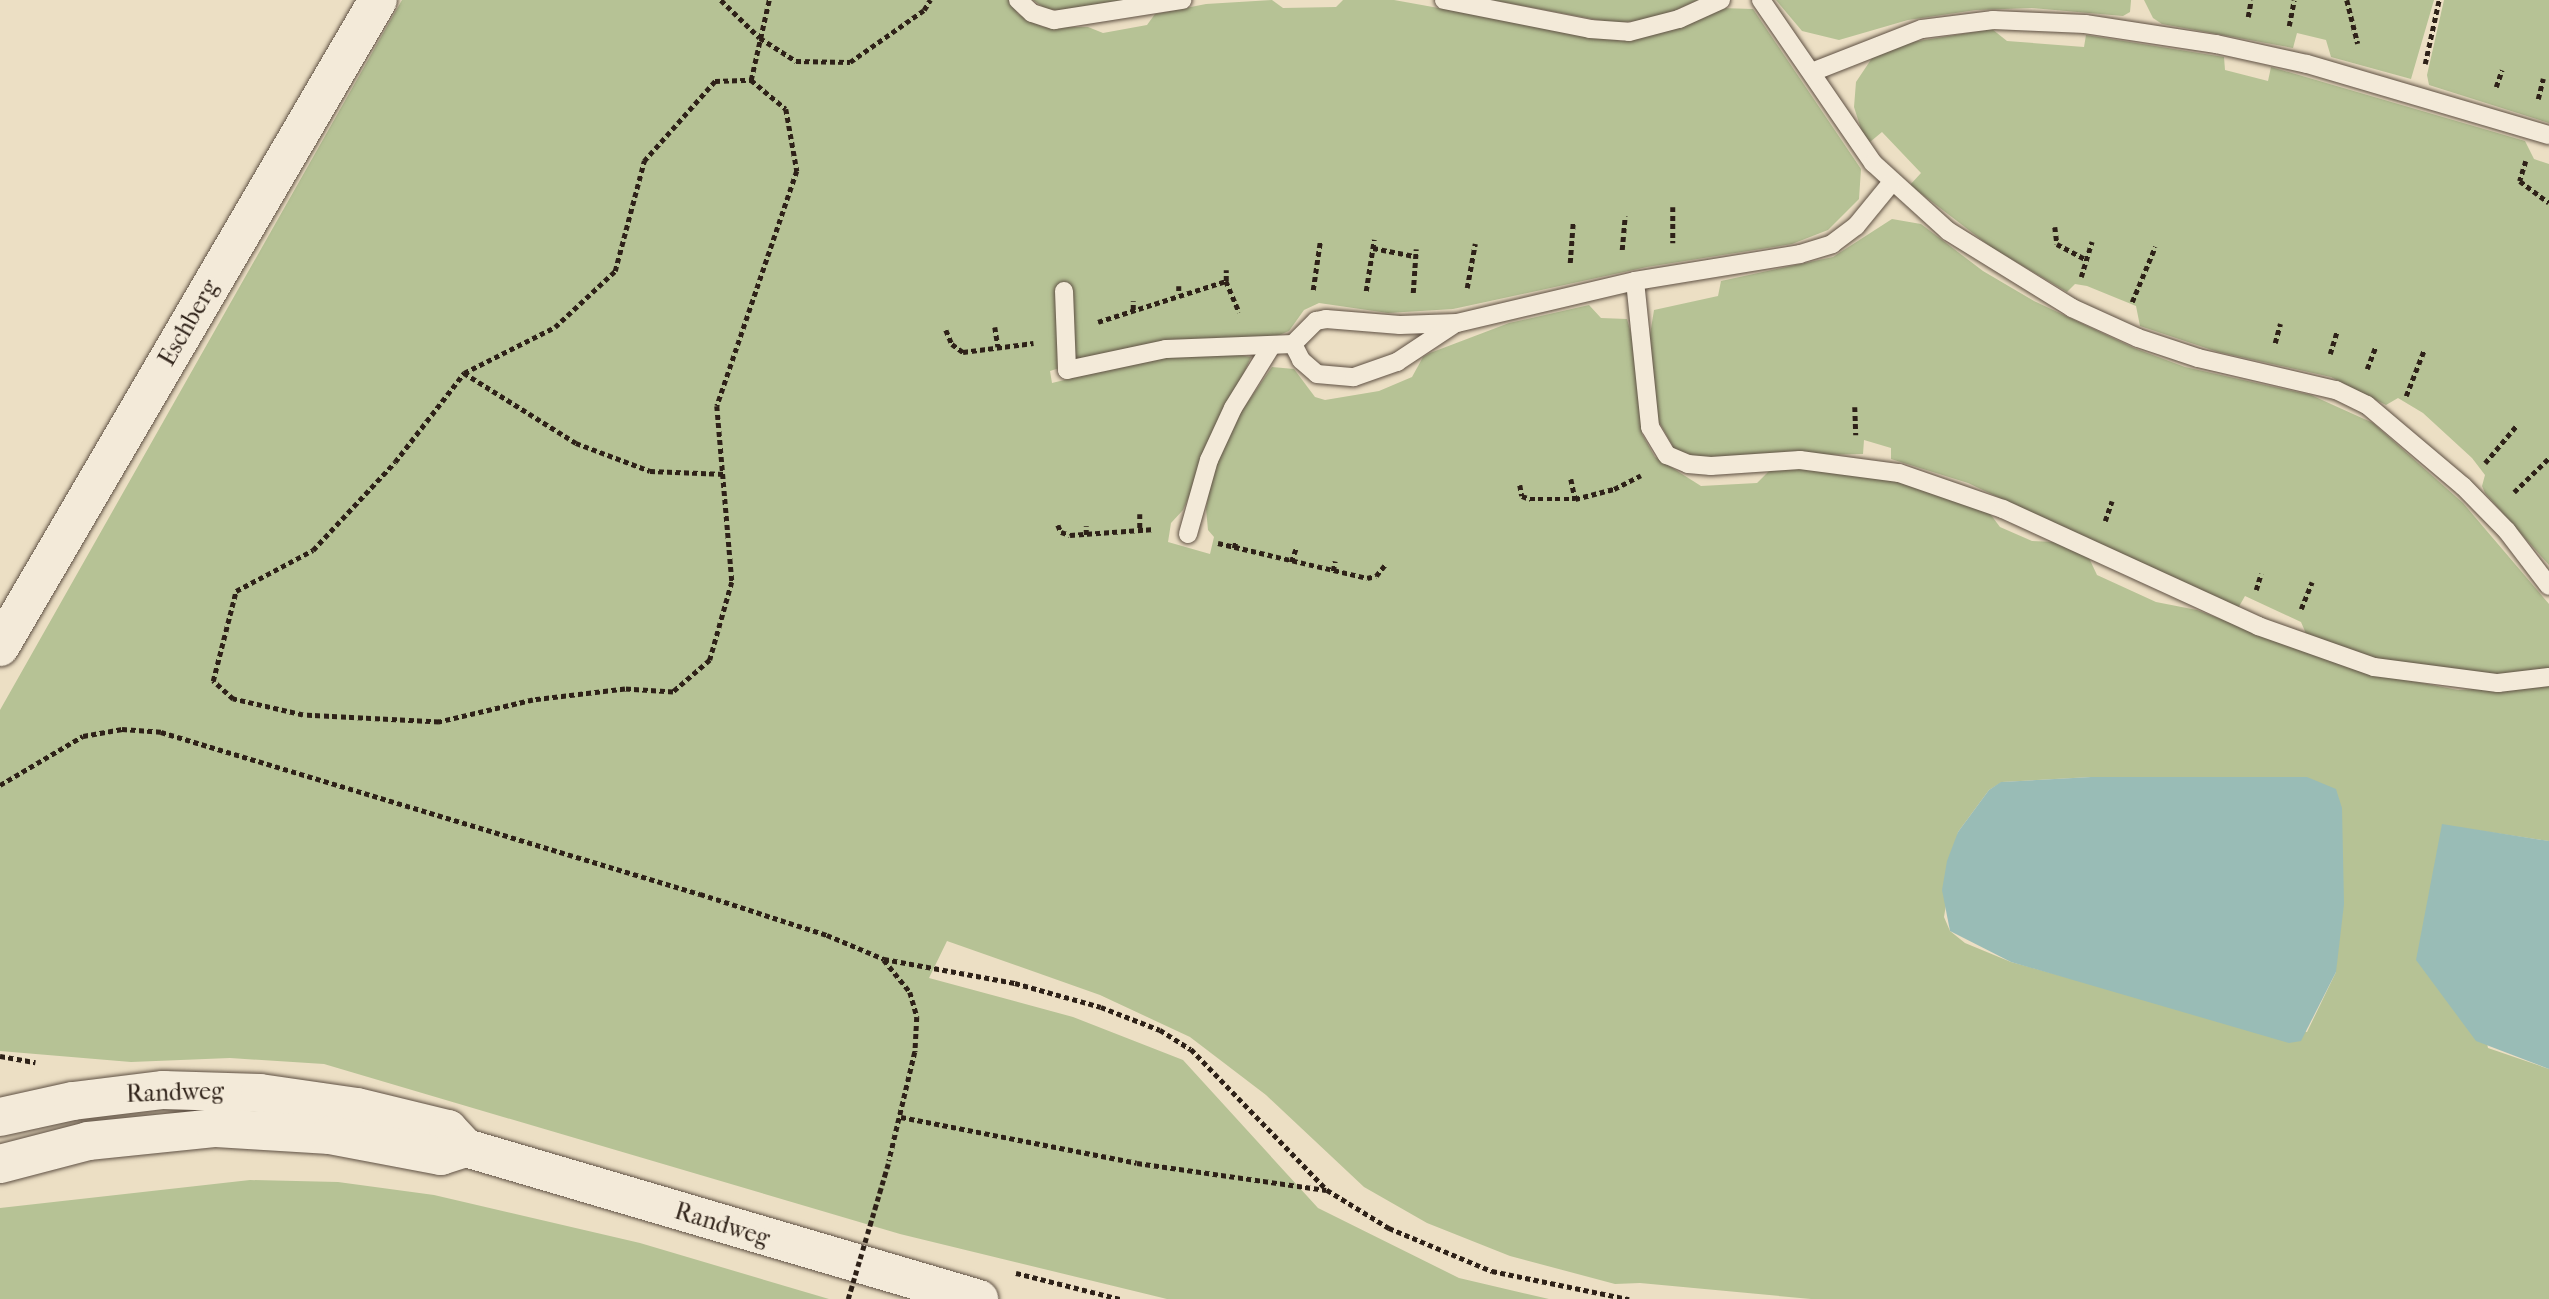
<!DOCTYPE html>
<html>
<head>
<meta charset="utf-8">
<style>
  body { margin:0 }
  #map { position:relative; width:2549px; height:1299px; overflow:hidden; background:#ecdfc4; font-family:"IM FELL French Canon",serif }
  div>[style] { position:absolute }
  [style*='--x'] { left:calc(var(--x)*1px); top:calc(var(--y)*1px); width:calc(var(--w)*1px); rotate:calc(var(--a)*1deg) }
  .green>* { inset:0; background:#b6c295 }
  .water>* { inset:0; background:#99bcb6 }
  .path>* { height:4.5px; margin-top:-2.25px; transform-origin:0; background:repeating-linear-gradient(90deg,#2e2118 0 5px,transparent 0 8.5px) }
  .roads { filter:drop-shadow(0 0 2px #5e5043) drop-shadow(0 0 2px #5e5043) }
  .service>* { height:18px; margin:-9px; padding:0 9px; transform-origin:9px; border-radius:9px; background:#f3ead9 }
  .tertiary>* { height:38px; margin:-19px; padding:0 19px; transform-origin:19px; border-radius:19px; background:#f3ead9 }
  .secondary>* { height:38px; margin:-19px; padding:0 19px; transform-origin:19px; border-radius:19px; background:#f3ead9 }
  .path-bridge>* { height:4.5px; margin-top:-2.25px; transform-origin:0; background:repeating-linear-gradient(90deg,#2e2118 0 5px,transparent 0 8.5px) }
  span { translate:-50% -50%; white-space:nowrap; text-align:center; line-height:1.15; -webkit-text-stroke:7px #f3ead9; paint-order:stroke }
  .street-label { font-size:24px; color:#2e2118 }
</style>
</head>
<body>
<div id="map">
  <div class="green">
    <i style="clip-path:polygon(evenodd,402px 0,1009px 0,1018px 14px,1043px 27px,1088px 27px,1103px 33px,1147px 25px,1155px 14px,1206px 4px,1272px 0,1283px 8px,1336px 7px,1343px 0,1394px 0,1622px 41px,1676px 29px,1721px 8px,1753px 9px,1861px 169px,1859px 199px,1828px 230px,1792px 244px,1647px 267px,1453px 309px,1388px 313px,1319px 303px,1304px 310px,1289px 331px,1277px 336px,1183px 340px,1094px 357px,1050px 371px,1052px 383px,1167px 355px,1227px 353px,1251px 357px,1183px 510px,1171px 523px,1168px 542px,1210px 554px,1214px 537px,1208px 530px,1206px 509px,1213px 469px,1238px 416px,1272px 367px,1294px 369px,1315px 397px,1325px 400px,1379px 391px,1412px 377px,1423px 357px,1430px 353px,1509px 323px,1589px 305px,1601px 318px,1627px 319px,1634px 344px,1642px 434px,1655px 457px,1701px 486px,1757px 483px,1770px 470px,1819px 468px,1907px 482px,1988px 511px,2000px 527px,2032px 541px,2054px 542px,2089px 558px,2097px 575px,2156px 602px,2197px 610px,2355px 670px,2458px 690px,2549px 685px,2549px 841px,2442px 825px,2488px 1048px,2549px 1069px,2549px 1299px,1811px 1299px,1640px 1283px,1615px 1284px,1510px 1256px,1427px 1223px,1364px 1187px,1266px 1095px,1190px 1037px,1100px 995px,947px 941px,929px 978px,1073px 1017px,1183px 1060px,1318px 1208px,1459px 1278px,1549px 1299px,1167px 1299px,900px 1234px,324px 1064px,230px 1058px,131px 1062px,0 1051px,0 710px,402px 0,2091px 777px,2307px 777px,2336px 972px,2307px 1032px,2141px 998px,2011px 962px,1965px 943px,1950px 931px,1944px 917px,1958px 832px,1989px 790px,2002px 782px,2091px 777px)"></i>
    <i style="clip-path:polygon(1033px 0,1134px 0,1065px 11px,1046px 9px)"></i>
    <i style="clip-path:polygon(1492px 0,1698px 0,1656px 19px,1614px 23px)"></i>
    <i style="clip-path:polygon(1776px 0,2131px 0,2131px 1px,2130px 12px,2123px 16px,2032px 8px,1976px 10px,1908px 20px,1839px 40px,1802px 31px)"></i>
    <i style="clip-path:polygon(2144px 0,2434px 0,2411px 79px,2331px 57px,2326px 40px,2297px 33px,2293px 48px,2162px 24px,2153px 18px)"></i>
    <i style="clip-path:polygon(2444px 0,2549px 0,2549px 123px,2429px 85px,2427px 75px)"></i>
    <i style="clip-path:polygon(1992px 29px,2007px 41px,2084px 47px,2086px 35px,2224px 57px,2225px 70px,2268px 81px,2271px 67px,2525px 141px,2534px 159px,2549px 164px,2549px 565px,2485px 493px,2482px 486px,2485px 475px,2472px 458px,2423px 413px,2398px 398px,2386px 405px,2331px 377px,2218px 352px,2140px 326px,2136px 306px,2087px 286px,2075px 284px,2067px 292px,1991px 247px,1910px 185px,1921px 173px,1882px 132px,1870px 142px,1862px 132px,1854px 107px,1856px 82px,1872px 58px,1906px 43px)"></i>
    <i style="clip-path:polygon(1892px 219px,1921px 224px,1983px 271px,2034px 301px,2134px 348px,2185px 367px,2311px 395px,2373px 423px,2463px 503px,2549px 604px,2549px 670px,2491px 676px,2375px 658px,2307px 636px,2301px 622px,2245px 596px,2237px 610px,1968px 483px,1891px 459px,1891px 448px,1864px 440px,1863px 454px,1701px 458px,1675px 450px,1658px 420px,1650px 335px,1654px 310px,1718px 296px,1721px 281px,1833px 257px)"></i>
    <i style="clip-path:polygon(250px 1180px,338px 1182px,434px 1195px,640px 1243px,829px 1299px,0 1299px,0 1208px)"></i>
  </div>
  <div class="water">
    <i style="clip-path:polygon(2091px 777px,2307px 777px,2336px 789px,2342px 808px,2344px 904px,2336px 972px,2301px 1041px,2289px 1043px,2011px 962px,1950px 931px,1942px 890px,1947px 861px,1958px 832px,1989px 790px,2001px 782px)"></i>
    <i style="clip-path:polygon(2442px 824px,2549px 841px,2549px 1069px,2476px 1041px,2416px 960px)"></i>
  </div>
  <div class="path">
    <i style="--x:721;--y:0;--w:54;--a:44.3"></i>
    <i style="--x:760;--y:38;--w:43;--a:32.6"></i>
    <i style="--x:796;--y:61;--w:54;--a:1.1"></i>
    <i style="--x:850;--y:62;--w:90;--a:-35.1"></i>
    <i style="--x:924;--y:10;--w:12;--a:-59"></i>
    <i style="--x:2347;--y:0;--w:45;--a:76"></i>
    <i style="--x:2248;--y:17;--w:17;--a:-80"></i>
    <i style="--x:2289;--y:26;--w:26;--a:-79"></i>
    <i style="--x:2425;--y:64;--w:66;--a:-77.7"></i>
    <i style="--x:751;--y:80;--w:45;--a:39.6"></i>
    <i style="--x:786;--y:109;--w:63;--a:79.9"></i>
    <i style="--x:797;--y:171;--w:248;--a:108.8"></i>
    <i style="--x:717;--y:406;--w:177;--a:85.1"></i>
    <i style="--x:732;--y:582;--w:81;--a:105.8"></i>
    <i style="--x:710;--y:660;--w:49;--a:139.1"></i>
    <i style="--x:673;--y:692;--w:48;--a:-176.4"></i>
    <i style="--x:625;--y:689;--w:93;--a:173.2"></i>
    <i style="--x:533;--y:700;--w:97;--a:166.8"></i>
    <i style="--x:439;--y:722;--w:136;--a:-177.1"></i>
    <i style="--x:303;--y:715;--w:72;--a:-167.1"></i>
    <i style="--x:233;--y:699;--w:27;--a:-138"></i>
    <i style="--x:213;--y:681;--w:93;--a:-75.7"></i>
    <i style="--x:236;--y:591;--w:87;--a:-28"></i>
    <i style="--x:313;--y:550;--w:120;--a:-47"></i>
    <i style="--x:395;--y:462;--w:113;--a:-52.2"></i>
    <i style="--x:464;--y:373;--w:102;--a:-26.8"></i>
    <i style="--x:555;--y:327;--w:82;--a:-43"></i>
    <i style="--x:615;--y:271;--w:114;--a:-75.2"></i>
    <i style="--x:644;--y:161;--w:107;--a:-48.4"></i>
    <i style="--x:715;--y:81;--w:36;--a:-2"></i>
    <i style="--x:751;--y:80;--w:82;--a:-77.3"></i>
    <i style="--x:2496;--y:87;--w:18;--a:-71"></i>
    <i style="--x:2538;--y:99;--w:21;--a:-76"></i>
    <i style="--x:2526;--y:161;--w:21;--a:107"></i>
    <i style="--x:2520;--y:181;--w:36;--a:37"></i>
    <i style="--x:1673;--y:207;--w:36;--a:90"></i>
    <i style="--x:2055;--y:227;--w:17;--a:83"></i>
    <i style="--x:2057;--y:244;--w:32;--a:28"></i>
    <i style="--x:1373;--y:248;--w:42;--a:11"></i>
    <i style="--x:1622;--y:250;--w:34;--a:-85"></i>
    <i style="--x:1570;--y:263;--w:41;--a:-85.8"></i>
    <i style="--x:2081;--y:277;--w:37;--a:-73"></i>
    <i style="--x:1226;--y:281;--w:34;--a:67"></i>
    <i style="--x:1179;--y:286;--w:8;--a:90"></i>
    <i style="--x:1467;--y:288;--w:45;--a:-79.7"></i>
    <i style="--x:1313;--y:290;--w:49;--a:-81.7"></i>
    <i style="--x:1366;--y:291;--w:52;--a:-81.1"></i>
    <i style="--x:1413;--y:293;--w:44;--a:-86.1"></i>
    <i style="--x:2132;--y:302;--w:60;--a:-67.3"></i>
    <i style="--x:1133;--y:310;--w:9;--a:-90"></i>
    <i style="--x:1098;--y:322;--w:134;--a:-17.8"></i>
    <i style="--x:1226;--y:281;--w:11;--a:-90"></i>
    <i style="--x:995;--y:327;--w:20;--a:81"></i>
    <i style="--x:946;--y:330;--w:15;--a:67"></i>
    <i style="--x:952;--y:344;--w:14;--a:36"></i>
    <i style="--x:963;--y:352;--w:71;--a:-7.3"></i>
    <i style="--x:2275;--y:343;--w:20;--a:-75"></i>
    <i style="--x:2330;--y:354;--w:24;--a:-73"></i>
    <i style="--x:2367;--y:369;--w:25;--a:-69"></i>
    <i style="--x:464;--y:373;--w:132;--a:32"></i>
    <i style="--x:576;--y:443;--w:79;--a:20.7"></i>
    <i style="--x:650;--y:471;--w:75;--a:2.3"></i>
    <i style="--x:2406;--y:396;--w:49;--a:-68.6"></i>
    <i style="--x:1855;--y:407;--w:28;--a:88"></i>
    <i style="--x:2485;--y:463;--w:50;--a:-49.9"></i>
    <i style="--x:1571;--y:479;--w:19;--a:78"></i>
    <i style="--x:1520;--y:485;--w:11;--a:80"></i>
    <i style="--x:1522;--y:496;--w:9;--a:21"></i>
    <i style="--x:1530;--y:499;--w:45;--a:0"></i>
    <i style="--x:1575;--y:499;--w:40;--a:-14.4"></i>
    <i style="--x:1614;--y:489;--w:30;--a:-27"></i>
    <i style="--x:2514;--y:492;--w:49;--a:-44.2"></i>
    <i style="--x:1140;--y:514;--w:16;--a:90"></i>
    <i style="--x:2105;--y:521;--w:21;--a:-71"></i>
    <i style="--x:1058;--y:525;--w:8;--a:67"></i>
    <i style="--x:1061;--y:532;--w:9;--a:18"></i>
    <i style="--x:1070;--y:535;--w:85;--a:-4"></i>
    <i style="--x:1086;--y:535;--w:9;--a:-90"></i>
    <i style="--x:1218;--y:543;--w:153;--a:13.2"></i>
    <i style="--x:1367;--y:578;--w:9;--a:-13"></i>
    <i style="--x:1376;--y:576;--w:14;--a:-51"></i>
    <i style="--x:1234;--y:548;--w:8;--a:-76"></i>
    <i style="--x:1291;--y:562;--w:15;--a:-70"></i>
    <i style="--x:1333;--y:571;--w:10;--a:-79"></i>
    <i style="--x:2256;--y:590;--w:17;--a:-73"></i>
    <i style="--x:2301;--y:609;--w:29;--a:-68"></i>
    <i style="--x:0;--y:785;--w:96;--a:-30.6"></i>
    <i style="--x:83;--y:736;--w:40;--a:-10"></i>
    <i style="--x:122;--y:729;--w:39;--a:4"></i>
    <i style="--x:161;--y:732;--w:563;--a:16.73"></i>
    <i style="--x:700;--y:894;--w:133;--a:17.9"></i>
    <i style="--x:827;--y:935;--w:62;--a:22.8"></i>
    <i style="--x:884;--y:959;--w:133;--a:10.4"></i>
    <i style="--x:1015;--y:983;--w:89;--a:15.6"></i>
    <i style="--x:1101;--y:1007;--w:63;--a:21.3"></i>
    <i style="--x:1160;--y:1030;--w:36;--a:32"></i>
    <i style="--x:1191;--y:1049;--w:196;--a:46"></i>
    <i style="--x:1327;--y:1190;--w:73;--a:31.5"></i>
    <i style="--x:1389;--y:1228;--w:112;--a:22.7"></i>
    <i style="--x:1492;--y:1271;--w:140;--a:11.6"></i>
    <i style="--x:884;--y:960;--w:41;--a:50.9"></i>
    <i style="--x:910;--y:992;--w:26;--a:74"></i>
    <i style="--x:917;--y:1017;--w:35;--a:93"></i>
    <i style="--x:915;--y:1052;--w:112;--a:103.4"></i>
    <i style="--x:0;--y:1056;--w:36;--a:10"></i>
    <i style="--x:901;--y:1117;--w:240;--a:11"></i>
    <i style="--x:1137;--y:1163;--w:191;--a:8.1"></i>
    <i style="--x:1016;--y:1273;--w:107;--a:14"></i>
  </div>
  <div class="roads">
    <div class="service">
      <i style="--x:1018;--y:0;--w:19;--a:43"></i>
      <i style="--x:1032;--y:13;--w:23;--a:18"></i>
      <i style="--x:1054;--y:20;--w:130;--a:-8.9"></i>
      <i style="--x:1444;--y:0;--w:149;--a:11.2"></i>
      <i style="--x:1590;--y:29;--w:39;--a:4"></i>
      <i style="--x:1629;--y:32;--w:52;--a:-14.6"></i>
      <i style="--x:1679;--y:19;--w:46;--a:-24.3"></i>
      <i style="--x:1761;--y:0;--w:198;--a:55.5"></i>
      <i style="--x:1873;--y:163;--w:101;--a:42.2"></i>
      <i style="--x:1948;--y:231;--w:146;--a:31.8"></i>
      <i style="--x:2072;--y:308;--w:72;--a:24.4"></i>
      <i style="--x:2138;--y:338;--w:63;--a:18.4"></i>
      <i style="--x:2198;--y:358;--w:142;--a:13.1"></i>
      <i style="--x:2336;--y:390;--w:34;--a:26"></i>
      <i style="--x:2367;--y:405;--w:126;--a:40.2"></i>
      <i style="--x:2463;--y:486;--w:63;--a:45.6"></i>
      <i style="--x:2507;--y:531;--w:69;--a:52.6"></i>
      <i style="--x:1812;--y:72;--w:118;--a:-21.4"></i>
      <i style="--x:1922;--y:29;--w:72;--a:-7.2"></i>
      <i style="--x:1993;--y:20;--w:92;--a:2.5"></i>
      <i style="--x:2085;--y:24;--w:133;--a:8.7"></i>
      <i style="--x:2216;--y:44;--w:93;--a:12.4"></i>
      <i style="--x:2307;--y:64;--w:252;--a:16.4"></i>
      <i style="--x:1635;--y:281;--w:147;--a:84.1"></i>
      <i style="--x:1650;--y:427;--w:33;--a:59"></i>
      <i style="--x:1667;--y:455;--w:23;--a:23"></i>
      <i style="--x:1688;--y:464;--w:23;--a:5"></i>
      <i style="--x:1711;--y:466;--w:89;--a:-3.9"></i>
      <i style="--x:1800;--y:460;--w:100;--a:7.5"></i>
      <i style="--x:1899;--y:473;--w:110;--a:19.1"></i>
      <i style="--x:2003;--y:509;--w:281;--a:24.6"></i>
      <i style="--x:2258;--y:626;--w:123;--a:19.5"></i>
      <i style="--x:2374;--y:667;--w:125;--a:7.4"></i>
      <i style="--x:2498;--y:683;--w:51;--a:-6.7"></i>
      <i style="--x:1064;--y:291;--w:79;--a:87.8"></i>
      <i style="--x:1067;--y:370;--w:101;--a:-12"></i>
      <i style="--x:1166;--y:349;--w:127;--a:-2.3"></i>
      <i style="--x:1293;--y:344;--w:33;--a:-45"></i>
      <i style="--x:1316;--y:321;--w:10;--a:-11"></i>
      <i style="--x:1326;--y:319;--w:74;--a:4.6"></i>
      <i style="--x:1400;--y:325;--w:57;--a:-2"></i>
      <i style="--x:1457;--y:323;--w:183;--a:-13.3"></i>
      <i style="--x:1635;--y:281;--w:167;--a:-9.3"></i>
      <i style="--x:1800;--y:254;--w:34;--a:-17"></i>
      <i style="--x:1832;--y:244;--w:30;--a:-37"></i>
      <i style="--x:1856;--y:226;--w:57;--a:-50.7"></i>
      <i style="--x:1293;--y:344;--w:18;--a:63"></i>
      <i style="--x:1301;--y:360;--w:21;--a:41"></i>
      <i style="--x:1317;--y:374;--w:37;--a:5"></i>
      <i style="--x:1354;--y:377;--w:46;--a:-19.2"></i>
      <i style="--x:1397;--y:362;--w:67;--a:-33.5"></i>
      <i style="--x:1188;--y:534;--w:77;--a:-74.2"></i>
      <i style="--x:1209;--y:460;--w:57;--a:-65.2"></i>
      <i style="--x:1233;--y:408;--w:74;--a:-58.2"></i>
    </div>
    <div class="tertiary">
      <i style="--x:0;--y:647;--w:749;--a:-59.71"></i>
    </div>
    <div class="secondary">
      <i style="--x:0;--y:1117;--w:75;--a:-12.4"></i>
      <i style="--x:73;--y:1101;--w:91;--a:-7"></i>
      <i style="--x:163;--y:1090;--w:97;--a:1.8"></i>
      <i style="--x:260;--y:1093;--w:98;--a:8.2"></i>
      <i style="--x:357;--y:1107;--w:94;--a:13.6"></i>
      <i style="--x:448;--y:1129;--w:26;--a:47"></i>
      <i style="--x:466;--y:1148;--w:535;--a:16.4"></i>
      <i style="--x:0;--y:1164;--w:91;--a:-14.6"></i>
      <i style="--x:88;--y:1141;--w:129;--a:-5.8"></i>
      <i style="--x:216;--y:1128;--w:114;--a:3.5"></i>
      <i style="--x:330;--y:1135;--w:113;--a:10.7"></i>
      <i style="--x:441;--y:1156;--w:26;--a:-18"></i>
    </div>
  </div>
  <div class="path-bridge">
    <i style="--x:848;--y:1299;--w:144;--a:-73.5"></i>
  </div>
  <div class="street-label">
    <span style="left:189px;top:323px;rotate:-60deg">Eschberg</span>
    <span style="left:175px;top:1093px;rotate:-2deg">Randweg</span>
    <span style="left:722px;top:1225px;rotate:17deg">Randweg</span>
  </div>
</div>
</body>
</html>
